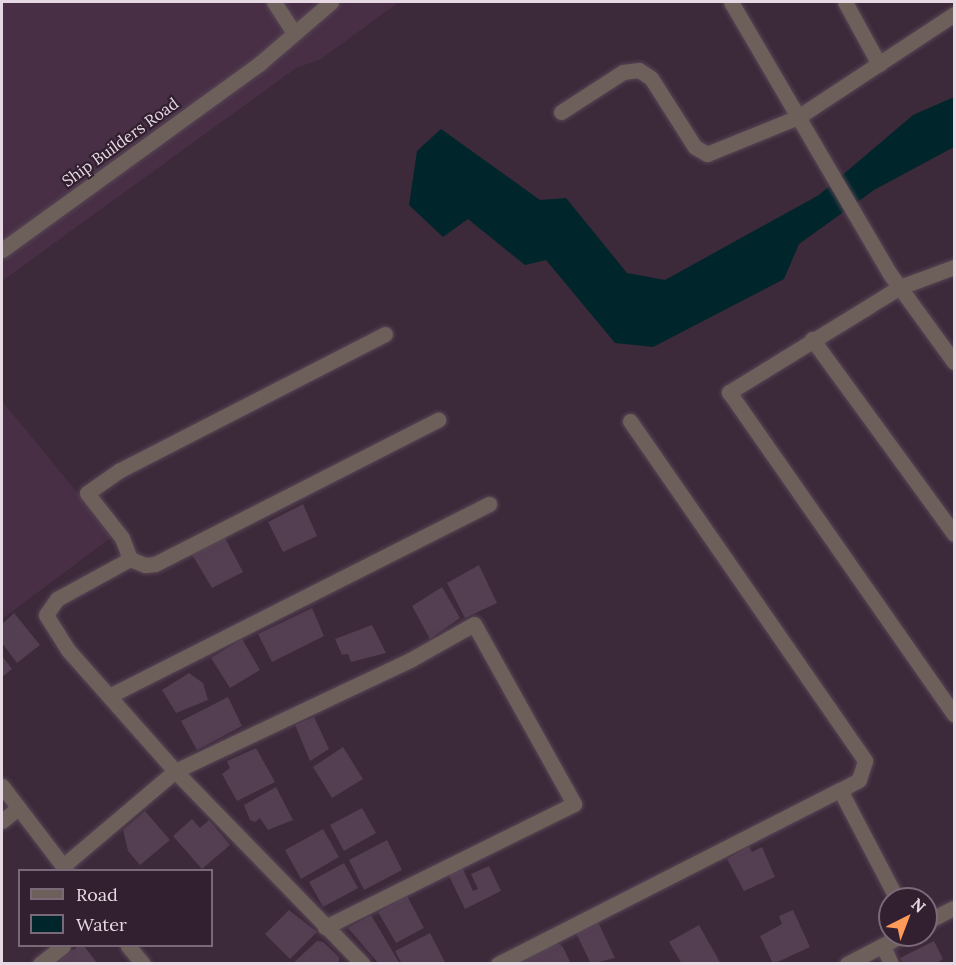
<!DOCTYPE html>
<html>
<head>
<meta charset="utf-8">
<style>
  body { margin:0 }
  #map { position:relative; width:956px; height:965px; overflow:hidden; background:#3c293a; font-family:Lora,serif }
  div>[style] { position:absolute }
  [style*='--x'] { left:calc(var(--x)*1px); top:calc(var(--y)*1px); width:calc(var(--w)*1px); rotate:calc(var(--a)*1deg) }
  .built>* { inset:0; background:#482f45 }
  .water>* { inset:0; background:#00262b }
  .building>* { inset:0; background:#543e52 }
  .roads { filter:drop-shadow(0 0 2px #574555) drop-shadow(0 0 2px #574555) }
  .minor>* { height:15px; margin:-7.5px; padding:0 7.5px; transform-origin:7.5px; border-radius:7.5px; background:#6d605b }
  span { translate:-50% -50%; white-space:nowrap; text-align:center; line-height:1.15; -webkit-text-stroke:4.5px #321f30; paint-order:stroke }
  .street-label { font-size:16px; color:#e6d9e4 }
  .frame { position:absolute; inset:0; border:3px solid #e6d9e4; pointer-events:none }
  .legend { position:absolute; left:18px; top:869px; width:195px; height:78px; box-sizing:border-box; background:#321f30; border:2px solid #7a6978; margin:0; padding:8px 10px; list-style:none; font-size:18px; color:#e6d9e4 }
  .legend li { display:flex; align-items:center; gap:12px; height:30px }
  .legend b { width:30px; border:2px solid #7a6978 }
  .north { position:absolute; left:878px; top:887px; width:60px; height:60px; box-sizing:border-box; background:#321f30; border:2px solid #7a6978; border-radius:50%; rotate:42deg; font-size:16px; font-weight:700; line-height:24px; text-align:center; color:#e6d9e4 }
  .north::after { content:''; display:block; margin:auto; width:21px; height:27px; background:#fe9b59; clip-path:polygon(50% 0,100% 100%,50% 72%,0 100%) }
</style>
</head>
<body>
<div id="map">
  <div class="built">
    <i style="clip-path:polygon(2px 2px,399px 2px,321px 59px,296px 68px,2px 281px)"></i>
    <i style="clip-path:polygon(2px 401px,113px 536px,2px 619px)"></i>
  </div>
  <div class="water">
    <i style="clip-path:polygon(954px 97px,954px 147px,874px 190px,799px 244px,784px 279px,653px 347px,615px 343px,546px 260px,525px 265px,468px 219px,443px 237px,409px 205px,417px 151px,441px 129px,540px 200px,566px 198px,627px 273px,665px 280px,819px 195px,913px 115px)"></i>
  </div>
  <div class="building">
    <i style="clip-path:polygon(303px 504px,317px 536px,283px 552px,268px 522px)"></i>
    <i style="clip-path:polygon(224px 536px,243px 572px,212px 588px,191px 553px)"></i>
    <i style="clip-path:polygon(479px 565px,497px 603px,465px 618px,447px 583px)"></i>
    <i style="clip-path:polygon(442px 587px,460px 618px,430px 639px,412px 606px)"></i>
    <i style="clip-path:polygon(312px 608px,324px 636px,272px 662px,258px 634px)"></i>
    <i style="clip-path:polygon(14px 613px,40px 645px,17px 663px,2px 643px,2px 624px)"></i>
    <i style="clip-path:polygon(372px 625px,386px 653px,351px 662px,348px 654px,342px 655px,335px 639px)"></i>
    <i style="clip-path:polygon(242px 639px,260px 670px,230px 688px,211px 658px)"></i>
    <i style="clip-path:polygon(2px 656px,12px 669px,2px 677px)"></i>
    <i style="clip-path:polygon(189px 673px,203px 683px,208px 700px,176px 713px,162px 690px)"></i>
    <i style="clip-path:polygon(228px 697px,242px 726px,197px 750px,181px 721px)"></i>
    <i style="clip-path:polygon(314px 717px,329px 749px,310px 761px,295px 725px)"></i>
    <i style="clip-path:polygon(343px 747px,363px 779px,332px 798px,313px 767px)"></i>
    <i style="clip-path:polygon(256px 748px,275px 782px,237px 801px,222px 774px,230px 768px,227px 761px)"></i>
    <i style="clip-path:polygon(276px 787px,293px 820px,268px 830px,260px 818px,255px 822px,250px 820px,244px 805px)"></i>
    <i style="clip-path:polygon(362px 808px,376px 833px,344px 851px,330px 825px)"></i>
    <i style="clip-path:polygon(145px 811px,170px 840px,140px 865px,128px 851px,123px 830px)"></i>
    <i style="clip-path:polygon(192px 819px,200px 828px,209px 820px,230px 845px,202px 869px,173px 836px)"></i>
    <i style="clip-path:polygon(323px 829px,339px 857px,301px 879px,285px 850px)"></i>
    <i style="clip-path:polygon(387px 840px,402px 870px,364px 890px,349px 860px)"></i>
    <i style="clip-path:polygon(749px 846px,752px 852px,762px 847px,775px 877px,744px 891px,727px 859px)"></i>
    <i style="clip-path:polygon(344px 863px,358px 888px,323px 907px,309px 882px)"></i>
    <i style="clip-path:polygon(489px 866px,501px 891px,465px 909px,448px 874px,462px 867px,473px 891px,478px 889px,471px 874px)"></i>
    <i style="clip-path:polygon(407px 896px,424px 928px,396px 943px,378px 912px)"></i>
    <i style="clip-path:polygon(289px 910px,317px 932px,290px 959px,265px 934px)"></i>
    <i style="clip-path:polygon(793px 910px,810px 947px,773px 964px,760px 936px,782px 924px,779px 916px)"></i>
    <i style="clip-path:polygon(371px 915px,400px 964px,379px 964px,348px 928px)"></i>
    <i style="clip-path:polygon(598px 922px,615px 958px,591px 964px,576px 933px)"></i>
    <i style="clip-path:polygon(699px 925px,721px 964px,682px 964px,669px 942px)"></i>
    <i style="clip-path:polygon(430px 933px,446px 964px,402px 964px,395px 951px)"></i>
    <i style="clip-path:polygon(554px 940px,563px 947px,571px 964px,507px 964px)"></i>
    <i style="clip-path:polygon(317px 941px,323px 942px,339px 957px,339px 964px,292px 964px)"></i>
    <i style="clip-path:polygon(934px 941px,943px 959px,935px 964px,903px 964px,900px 958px)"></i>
    <i style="clip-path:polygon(78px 946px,84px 946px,98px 964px,55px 964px)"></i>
  </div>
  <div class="roads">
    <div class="minor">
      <i style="--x:274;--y:2;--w:37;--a:57"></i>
      <i style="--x:731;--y:2;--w:315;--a:59.7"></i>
      <i style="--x:890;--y:274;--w:109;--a:54"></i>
      <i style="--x:845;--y:2;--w:71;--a:61.3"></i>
      <i style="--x:561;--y:112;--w:74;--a:-32.8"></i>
      <i style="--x:623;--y:72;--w:16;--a:-7"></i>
      <i style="--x:639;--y:70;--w:14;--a:34"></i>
      <i style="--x:651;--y:78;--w:82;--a:57.5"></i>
      <i style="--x:695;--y:147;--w:14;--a:30"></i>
      <i style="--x:707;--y:154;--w:98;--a:-22.1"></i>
      <i style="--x:798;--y:117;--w:187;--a:-33.4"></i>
      <i style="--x:2;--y:250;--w:317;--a:-35.9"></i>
      <i style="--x:259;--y:64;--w:95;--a:-40.7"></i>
      <i style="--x:954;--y:267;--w:58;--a:159.7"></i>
      <i style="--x:900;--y:287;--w:201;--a:148.4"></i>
      <i style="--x:729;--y:392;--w:393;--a:55.1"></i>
      <i style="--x:385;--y:334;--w:298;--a:152.8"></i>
      <i style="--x:120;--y:470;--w:40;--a:145.1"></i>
      <i style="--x:87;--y:493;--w:57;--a:52.1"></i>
      <i style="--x:122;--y:538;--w:22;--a:69"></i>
      <i style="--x:130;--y:559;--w:16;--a:22"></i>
      <i style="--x:145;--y:565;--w:10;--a:-6"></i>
      <i style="--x:155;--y:564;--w:318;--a:-27"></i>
      <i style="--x:812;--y:339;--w:241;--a:53.9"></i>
      <i style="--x:630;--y:421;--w:413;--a:55.3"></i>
      <i style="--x:865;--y:761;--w:20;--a:108"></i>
      <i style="--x:859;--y:780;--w:21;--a:152"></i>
      <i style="--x:840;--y:790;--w:123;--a:62.4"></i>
      <i style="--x:130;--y:559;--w:83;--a:151.3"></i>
      <i style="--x:57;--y:599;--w:19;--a:125"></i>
      <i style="--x:46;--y:615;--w:41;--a:57.8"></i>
      <i style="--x:68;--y:650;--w:162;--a:48.5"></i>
      <i style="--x:175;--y:771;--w:269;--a:45.8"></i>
      <i style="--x:109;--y:696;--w:426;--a:-26.8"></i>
      <i style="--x:2;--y:786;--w:106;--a:52.7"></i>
      <i style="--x:2;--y:821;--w:21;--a:-39"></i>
      <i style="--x:63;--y:866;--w:147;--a:-40.3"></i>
      <i style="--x:175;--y:771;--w:260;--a:-25.3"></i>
      <i style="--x:410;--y:660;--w:73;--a:-29.4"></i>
      <i style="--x:474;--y:624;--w:206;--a:60.9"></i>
      <i style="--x:574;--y:804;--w:278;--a:153.7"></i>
      <i style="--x:926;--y:922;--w:31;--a:-27"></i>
      <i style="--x:128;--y:946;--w:23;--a:50"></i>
      <i style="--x:883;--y:946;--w:20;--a:66"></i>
      <i style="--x:40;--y:964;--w:29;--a:-38"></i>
      <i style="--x:498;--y:964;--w:384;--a:-27"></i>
      <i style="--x:847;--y:964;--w:62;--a:-27.8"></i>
    </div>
  </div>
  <div class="street-label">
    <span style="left:120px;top:142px;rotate:-36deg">Ship Builders Road</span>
  </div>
  <div class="frame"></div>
  <ul class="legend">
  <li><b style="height:8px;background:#6d605b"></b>Road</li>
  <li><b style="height:16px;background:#00262b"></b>Water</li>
  </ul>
  <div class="north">N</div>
</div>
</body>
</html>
